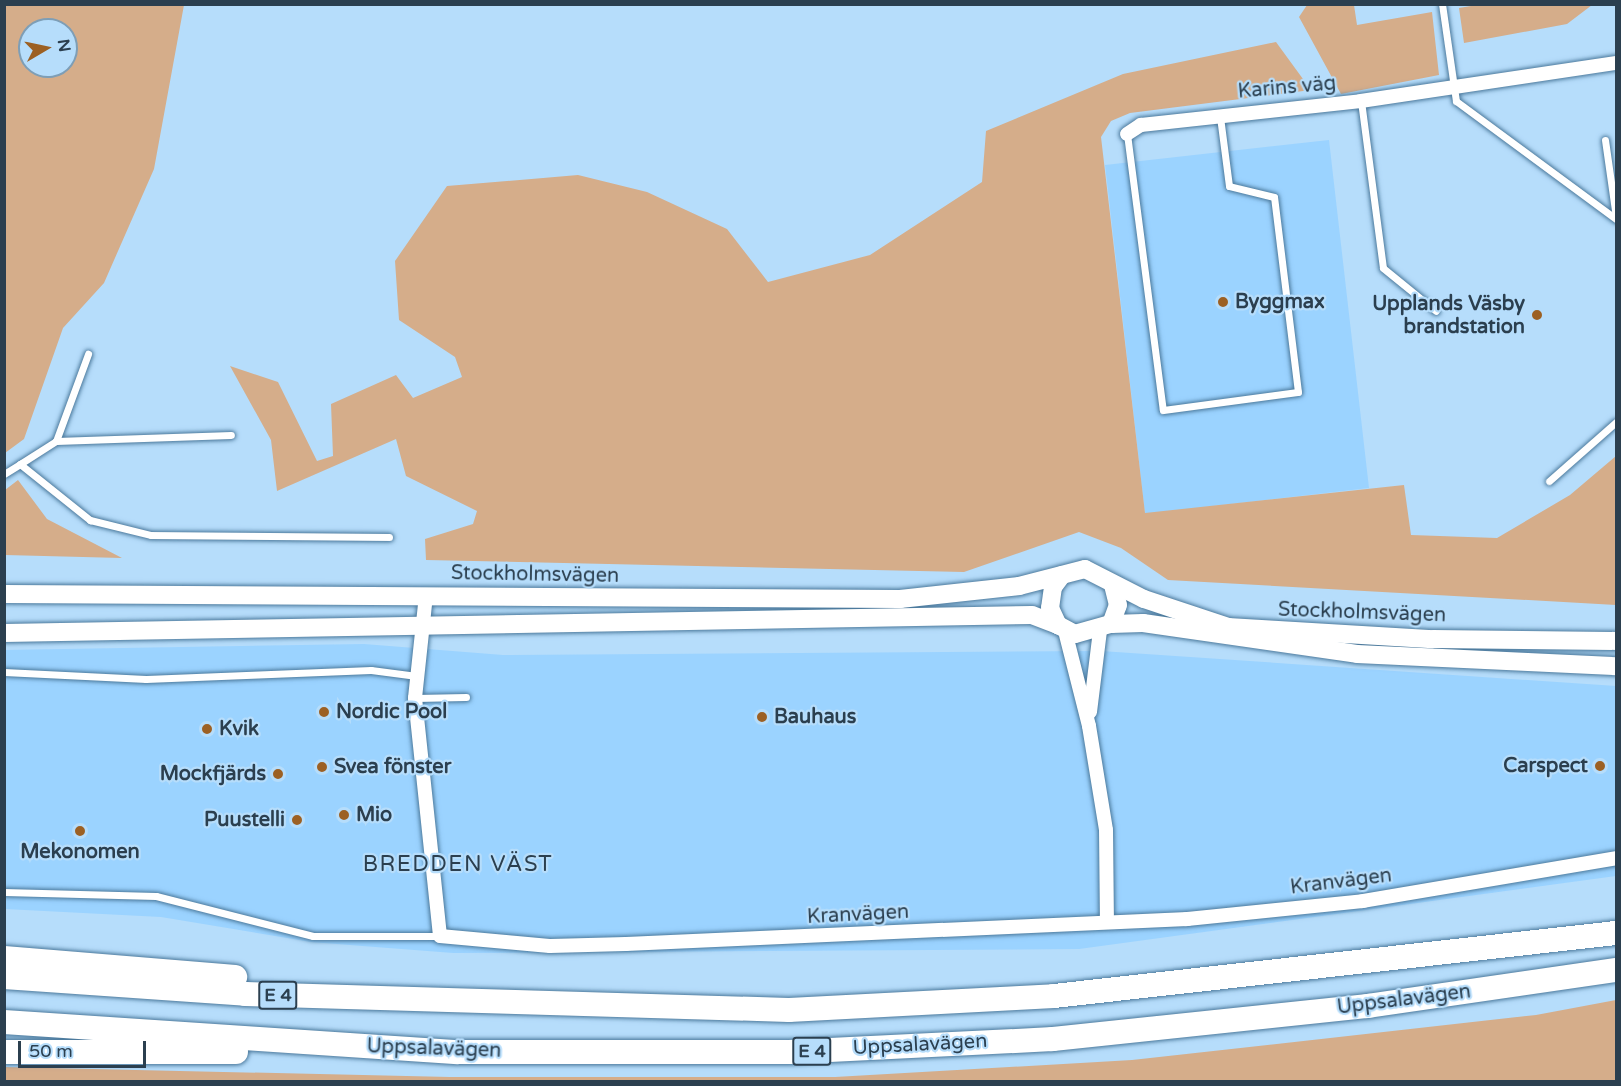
<!DOCTYPE html>
<html>
<head>
<meta charset="utf-8">
<style>
  body { margin:0 }
  #map { position:relative; width:1621px; height:1086px; overflow:hidden; background:#b6ddfb; font-family:"Varela Round",sans-serif }
  div>[style] { position:absolute }
  [style*='--x'] { left:calc(var(--x)*1px); top:calc(var(--y)*1px); width:calc(var(--w)*1px); rotate:calc(var(--a)*1deg) }
  .built>* { inset:0; background:#9bd3ff }
  .green>* { inset:0; background:#d5ad8a }
  .roads { filter:drop-shadow(0 0 2px #4b799c) drop-shadow(0 0 2px #4b799c) }
  .lane>* { height:7px; margin:-3.5px; padding:0 3.5px; transform-origin:3.5px; border-radius:3.5px; background:#fff }
  .street>* { height:14px; margin:-7px; padding:0 7px; transform-origin:7px; border-radius:7px; background:#fff }
  .secondary>* { height:18px; margin:-9px; padding:0 9px; transform-origin:9px; border-radius:9px; background:#fff }
  .highway>* { height:24px; margin:-12px; padding:0 12px; transform-origin:12px; border-radius:12px; background:#fff }
  .dots>* { width:16px; height:16px; translate:-50% -50%; box-sizing:border-box; border:3px solid #b6ddfb; border-radius:50% }
  span { translate:-50% -50%; white-space:nowrap; text-align:center; line-height:1.15; -webkit-text-stroke:4.5px #b6ddfb; paint-order:stroke }
  .shield-label span { padding:2px 4px; background:#b6ddfb; border:2px solid; border-radius:4px; -webkit-text-stroke-width:0 }
  .shield-label { font-size:18px; color:#2b3f4f; font-weight:700 }
  .street-label { font-size:20px; color:#2b3f4f }
  .poi-label { font-size:20px; color:#2b3f4f; font-weight:700 }
  .left { translate:0 -50%; text-align:left }
  .right { translate:-100% -50%; text-align:right }
  .quarter-label { font-size:22px; color:#2b3f4f; letter-spacing:1.5px }
  .frame { position:absolute; inset:0; border:6px solid #2b3f4f; pointer-events:none }
  .north { position:absolute; left:18px; top:18px; width:60px; height:60px; box-sizing:border-box; background:#b6ddfb; border:2px solid #7e9eb6; border-radius:50%; rotate:81deg; font-size:16px; font-weight:700; line-height:24px; text-align:center; color:#2b3f4f }
  .north::after { content:''; display:block; margin:auto; width:21px; height:27px; background:#9c6023; clip-path:polygon(50% 0,100% 100%,50% 72%,0 100%) }
  .scale { position:absolute; left:18px; top:1041px; width:128px; height:27px; box-sizing:border-box; border:3px solid #2b3f4f; border-top:0; padding-left:8px; font-size:18px; line-height:21px; white-space:nowrap; color:#2b3f4f; -webkit-text-stroke:4px #b6ddfb; paint-order:stroke }
</style>
</head>
<body>
<div id="map">
  <div class="built">
    <i style="clip-path:polygon(1329px 140px,1369px 488px,1145px 514px,1105px 165px)"></i>
    <i style="clip-path:polygon(364px 644px,503px 655px,1101px 651px,1616px 686px,1616px 876px,1079px 949px,453px 953px,311px 942px,161px 917px,5px 909px,5px 650px)"></i>
  </div>
  <div class="green">
    <i style="clip-path:polygon(evenodd,5px 4px,184px 5px,154px 169px,104px 283px,63px 328px,24px 439px,5px 453px,5px 4px,30px 30px,66px 30px,66px 66px,30px 66px,30px 30px)"></i>
    <i style="clip-path:polygon(1307px 5px,1354px 5px,1357px 25px,1432px 12px,1439px 75px,1341px 94px,1299px 17px)"></i>
    <i style="clip-path:polygon(1477px 5px,1477px 4px,1592px 5px,1567px 24px,1464px 43px,1459px 8px)"></i>
    <i style="clip-path:polygon(1276px 42px,1311px 90px,1130px 113px,1111px 121px,1101px 137px,1145px 513px,1404px 485px,1411px 535px,1497px 538px,1570px 495px,1616px 456px,1616px 605px,1168px 580px,1121px 548px,1079px 532px,964px 572px,426px 560px,425px 539px,473px 524px,477px 511px,406px 476px,396px 439px,277px 491px,271px 440px,230px 366px,278px 382px,317px 461px,333px 456px,331px 404px,396px 375px,413px 398px,462px 377px,455px 357px,399px 320px,395px 261px,447px 186px,578px 175px,647px 192px,727px 229px,768px 282px,870px 255px,982px 182px,986px 131px,1123px 74px)"></i>
    <i style="clip-path:polygon(18px 480px,47px 519px,122px 558px,5px 555px,5px 490px)"></i>
    <i style="clip-path:polygon(1616px 1000px,1616px 1081px,5px 1081px,5px 1067px,450px 1077px,835px 1077px,1132px 1060px,1536px 1015px)"></i>
  </div>
  <div class="roads">
    <div class="lane">
      <i style="--x:1442;--y:4;--w:98;--a:81.8"></i>
      <i style="--x:1456;--y:101;--w:199;--a:36.4"></i>
      <i style="--x:1361;--y:101;--w:168;--a:82.5"></i>
      <i style="--x:1383;--y:268;--w:68;--a:39.1"></i>
      <i style="--x:1127;--y:134;--w:278;--a:82.6"></i>
      <i style="--x:1163;--y:410;--w:136;--a:-7.6"></i>
      <i style="--x:1298;--y:392;--w:196;--a:-97"></i>
      <i style="--x:1274;--y:197;--w:46;--a:-166.3"></i>
      <i style="--x:1229;--y:186;--w:70;--a:-97.4"></i>
      <i style="--x:1605;--y:140;--w:78;--a:81.9"></i>
      <i style="--x:56;--y:441;--w:93;--a:-69.8"></i>
      <i style="--x:20;--y:464;--w:43;--a:-32.6"></i>
      <i style="--x:56;--y:441;--w:175;--a:-2"></i>
      <i style="--x:4;--y:474;--w:19;--a:-32"></i>
      <i style="--x:20;--y:464;--w:90;--a:38.7"></i>
      <i style="--x:90;--y:520;--w:63;--a:13.8"></i>
      <i style="--x:151;--y:535;--w:238;--a:0.5"></i>
      <i style="--x:1549;--y:481;--w:89;--a:-41.4"></i>
      <i style="--x:4;--y:672;--w:142;--a:2.8"></i>
      <i style="--x:146;--y:679;--w:225;--a:-2.3"></i>
      <i style="--x:371;--y:670;--w:46;--a:7.4"></i>
      <i style="--x:415;--y:698;--w:51;--a:-1.1"></i>
      <i style="--x:4;--y:892;--w:152;--a:1.5"></i>
      <i style="--x:156;--y:896;--w:162;--a:14.3"></i>
      <i style="--x:313;--y:936;--w:127;--a:0"></i>
    </div>
    <div class="street">
      <i style="--x:1127;--y:134;--w:17;--a:-33"></i>
      <i style="--x:1141;--y:125;--w:221;--a:-6.2"></i>
      <i style="--x:1361;--y:101;--w:258;--a:-8.5"></i>
      <i style="--x:426;--y:595;--w:104;--a:96.1"></i>
      <i style="--x:415;--y:698;--w:239;--a:84"></i>
      <i style="--x:440;--y:936;--w:110;--a:5.2"></i>
      <i style="--x:550;--y:946;--w:76;--a:-1.5"></i>
      <i style="--x:626;--y:944;--w:562;--a:-2.55"></i>
      <i style="--x:1187;--y:919;--w:177;--a:-5.8"></i>
      <i style="--x:1363;--y:901;--w:257;--a:-9.6"></i>
      <i style="--x:1065;--y:631;--w:98;--a:75.8"></i>
      <i style="--x:1089;--y:726;--w:105;--a:80.7"></i>
      <i style="--x:1106;--y:830;--w:92;--a:89.4"></i>
      <i style="--x:1090;--y:712;--w:82;--a:-83"></i>
    </div>
    <div class="secondary">
      <i style="--x:1062;--y:575;--w:15;--a:127"></i>
      <i style="--x:1053;--y:587;--w:21;--a:98"></i>
      <i style="--x:1050;--y:608;--w:19;--a:65"></i>
      <i style="--x:1058;--y:625;--w:19;--a:28"></i>
      <i style="--x:1075;--y:634;--w:37;--a:-16"></i>
      <i style="--x:1111;--y:624;--w:20;--a:-70"></i>
      <i style="--x:1118;--y:605;--w:21;--a:-104"></i>
      <i style="--x:4;--y:594;--w:896;--a:0.32"></i>
      <i style="--x:900;--y:599;--w:120;--a:-6.2"></i>
      <i style="--x:1019;--y:586;--w:68;--a:-14.4"></i>
      <i style="--x:1085;--y:569;--w:66;--a:27"></i>
      <i style="--x:1144;--y:599;--w:89;--a:18.4"></i>
      <i style="--x:1228;--y:627;--w:205;--a:3.4"></i>
      <i style="--x:1433;--y:639;--w:183;--a:0.6"></i>
      <i style="--x:1111;--y:624;--w:32;--a:-2"></i>
      <i style="--x:1143;--y:623;--w:216;--a:8.2"></i>
      <i style="--x:1357;--y:654;--w:259;--a:2.7"></i>
      <i style="--x:4;--y:633;--w:1028;--a:-1"></i>
      <i style="--x:1032;--y:615;--w:28;--a:21"></i>
    </div>
    <div class="highway">
      <i style="--x:4;--y:958;--w:232;--a:4.7"></i>
      <i style="--x:4;--y:977;--w:242;--a:4"></i>
      <i style="--x:245;--y:994;--w:544;--a:1.68"></i>
      <i style="--x:789;--y:1010;--w:265;--a:-3"></i>
      <i style="--x:1054;--y:996;--w:566;--a:-6.4"></i>
      <i style="--x:4;--y:1022;--w:455;--a:3.8"></i>
      <i style="--x:458;--y:1052;--w:331;--a:0"></i>
      <i style="--x:789;--y:1052;--w:264;--a:-2.8"></i>
      <i style="--x:1053;--y:1039;--w:317;--a:-6"></i>
      <i style="--x:1368;--y:1006;--w:251;--a:-8.3"></i>
      <i style="--x:4;--y:1052;--w:232;--a:0"></i>
    </div>
  </div>
  <div class="dots">
    <i style="left:1223px;top:302px;background:#9c6023"></i>
    <i style="left:1537px;top:315px;background:#9c6023"></i>
    <i style="left:324px;top:712px;background:#9c6023"></i>
    <i style="left:762px;top:717px;background:#9c6023"></i>
    <i style="left:207px;top:729px;background:#9c6023"></i>
    <i style="left:1600px;top:766px;background:#9c6023"></i>
    <i style="left:322px;top:767px;background:#9c6023"></i>
    <i style="left:278px;top:774px;background:#9c6023"></i>
    <i style="left:344px;top:815px;background:#9c6023"></i>
    <i style="left:297px;top:820px;background:#9c6023"></i>
    <i style="left:80px;top:831px;background:#9c6023"></i>
  </div>
  <div class="shield-label">
    <span style="left:278px;top:995px">E 4</span>
    <span style="left:812px;top:1051px">E 4</span>
  </div>
  <div class="street-label">
    <span style="left:1287px;top:88px;rotate:-5deg">Karins väg</span>
    <span style="left:535px;top:575px;rotate:1deg">Stockholmsvägen</span>
    <span style="left:1362px;top:613px;rotate:2deg">Stockholmsvägen</span>
    <span style="left:1341px;top:882px;rotate:-7deg">Kranvägen</span>
    <span style="left:858px;top:915px;rotate:-3deg">Kranvägen</span>
    <span style="left:1404px;top:1000px;rotate:-7deg">Uppsalavägen</span>
    <span style="left:920px;top:1045px;rotate:-3deg">Uppsalavägen</span>
    <span style="left:434px;top:1049px;rotate:2deg">Uppsalavägen</span>
  </div>
  <div class="poi-label">
    <span class="left" style="left:1235px;top:302px">Byggmax</span>
    <span class="right" style="left:1525px;top:316px">Upplands Väsby<br>brandstation</span>
    <span class="left" style="left:336px;top:712px">Nordic Pool</span>
    <span class="left" style="left:774px;top:717px">Bauhaus</span>
    <span class="left" style="left:219px;top:729px">Kvik</span>
    <span class="right" style="left:1588px;top:766px">Carspect</span>
    <span class="left" style="left:334px;top:767px">Svea fönster</span>
    <span class="right" style="left:266px;top:774px">Mockfjärds</span>
    <span class="left" style="left:356px;top:815px">Mio</span>
    <span class="right" style="left:285px;top:820px">Puustelli</span>
    <span style="left:80px;top:852px">Mekonomen</span>
  </div>
  <div class="quarter-label">
    <span style="left:458px;top:865px">BREDDEN VÄST</span>
  </div>
  <div class="frame"></div>
  <div class="north">N</div>
  <div class="scale">50 m</div>
</div>
</body>
</html>
